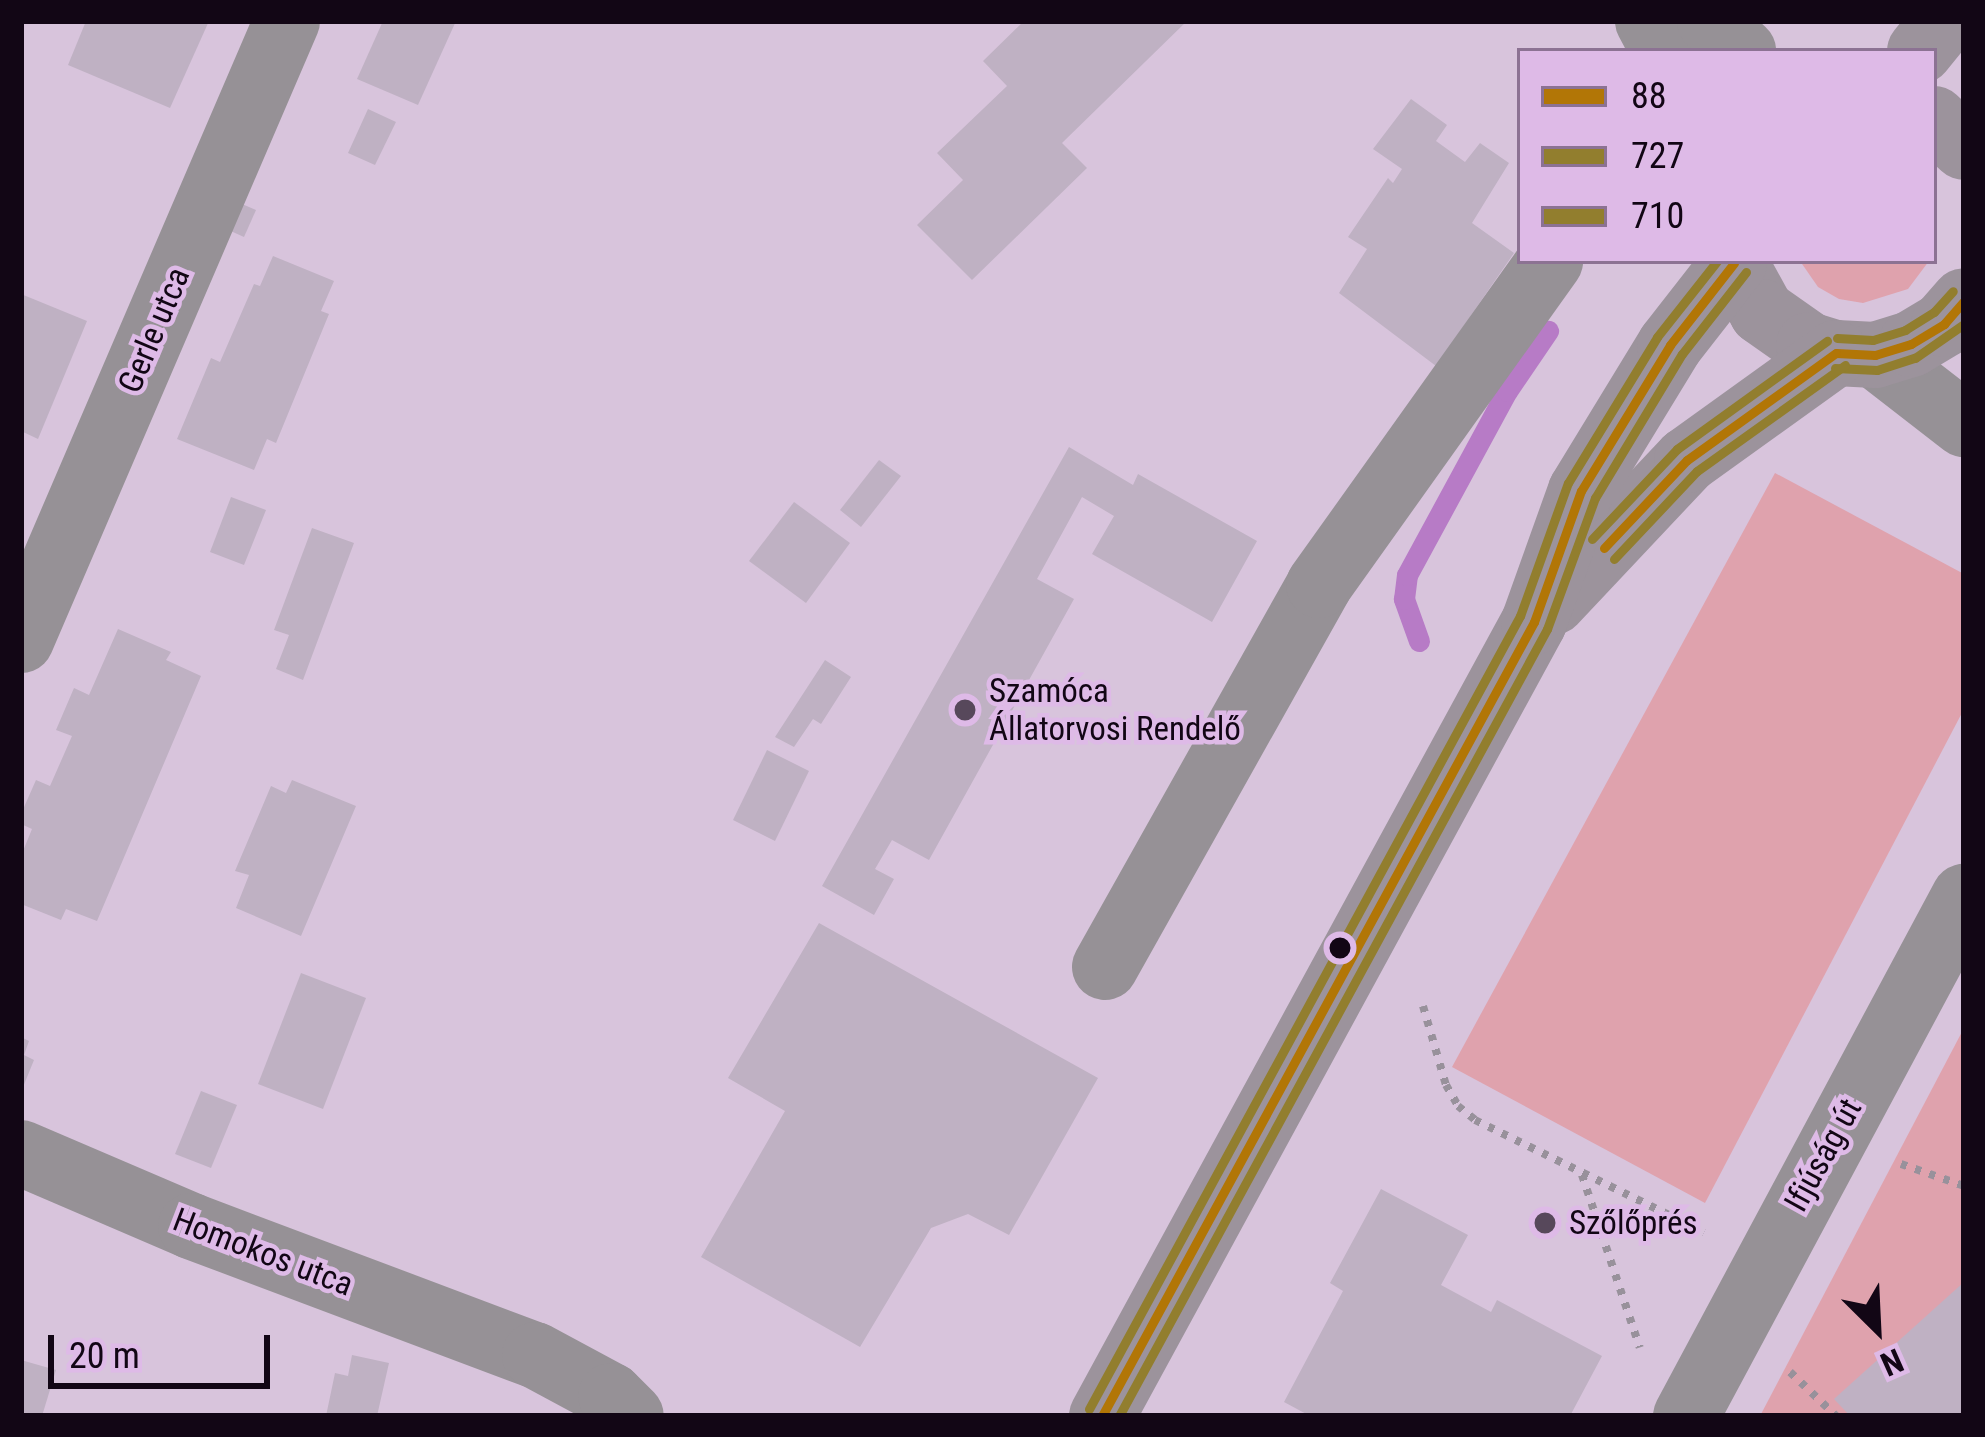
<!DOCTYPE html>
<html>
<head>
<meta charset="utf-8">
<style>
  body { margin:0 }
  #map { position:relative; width:1985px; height:1437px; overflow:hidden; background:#d8c4dc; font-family:"Roboto Condensed",sans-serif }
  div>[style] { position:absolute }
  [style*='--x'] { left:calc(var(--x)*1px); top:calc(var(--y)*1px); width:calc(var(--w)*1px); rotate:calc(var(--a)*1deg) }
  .green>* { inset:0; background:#dfa2ad }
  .stream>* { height:21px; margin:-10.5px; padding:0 10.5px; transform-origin:10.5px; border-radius:10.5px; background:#b77bc6 }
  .building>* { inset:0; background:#bfb1c3 }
  .path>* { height:8px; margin-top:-4px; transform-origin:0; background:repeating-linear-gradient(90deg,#98919b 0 6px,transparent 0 15px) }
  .minor>* { height:66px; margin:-33px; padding:0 33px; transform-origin:33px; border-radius:33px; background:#969196 }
  .major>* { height:66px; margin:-33px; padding:0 33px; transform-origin:33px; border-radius:33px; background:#9c939c }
  .bus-1>* { height:9px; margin:-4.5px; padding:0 4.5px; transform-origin:4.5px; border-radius:4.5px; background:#b27606 }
  .bus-2>* { height:9px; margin:-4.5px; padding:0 4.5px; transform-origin:4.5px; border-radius:4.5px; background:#927e2e }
  .bus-3>* { height:9px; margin:-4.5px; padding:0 4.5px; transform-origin:4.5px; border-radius:4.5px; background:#927e2e }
  .dots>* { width:33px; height:33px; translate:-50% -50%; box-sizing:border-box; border:6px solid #debae7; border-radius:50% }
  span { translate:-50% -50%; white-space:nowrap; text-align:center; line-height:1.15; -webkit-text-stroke:9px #debae7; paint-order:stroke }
  .street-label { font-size:33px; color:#120615 }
  .poi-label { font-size:33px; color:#120615 }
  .left { translate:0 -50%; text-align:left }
  .frame { position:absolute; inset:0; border:24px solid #120615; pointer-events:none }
  .legend { position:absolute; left:1517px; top:48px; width:420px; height:216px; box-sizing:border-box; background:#debae7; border:3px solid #8c7293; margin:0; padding:15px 21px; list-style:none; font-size:36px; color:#120615 }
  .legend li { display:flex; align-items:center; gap:24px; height:60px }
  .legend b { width:60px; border:3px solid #8c7293 }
  .north { position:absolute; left:1817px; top:1269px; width:120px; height:120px; -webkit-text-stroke:9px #debae7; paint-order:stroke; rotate:156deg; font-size:33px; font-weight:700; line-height:48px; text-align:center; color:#120615 }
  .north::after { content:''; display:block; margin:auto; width:42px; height:54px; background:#120615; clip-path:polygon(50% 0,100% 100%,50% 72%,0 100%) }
  .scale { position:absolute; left:48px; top:1335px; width:222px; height:54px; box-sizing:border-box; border:6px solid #120615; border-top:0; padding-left:15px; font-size:36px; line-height:42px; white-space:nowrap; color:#120615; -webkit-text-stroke:9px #debae7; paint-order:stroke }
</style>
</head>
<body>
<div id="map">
  <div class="green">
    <i style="clip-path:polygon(1800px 261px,1929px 261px,1908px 289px,1863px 303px,1839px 299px,1818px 287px)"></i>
    <i style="clip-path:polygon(1775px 473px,1964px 574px,1964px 709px,1705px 1203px,1452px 1067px)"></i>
    <i style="clip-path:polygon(1964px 1028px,1964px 1416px,1760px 1416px)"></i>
  </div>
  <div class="stream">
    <i style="--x:1419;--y:641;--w:45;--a:-109.7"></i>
    <i style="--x:1404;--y:599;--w:24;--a:-83"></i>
    <i style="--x:1407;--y:575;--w:209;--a:-61.5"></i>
    <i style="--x:1507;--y:391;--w:73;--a:-55.7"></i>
  </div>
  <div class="building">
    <i style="clip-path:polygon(86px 21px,209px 21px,170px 108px,68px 65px)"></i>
    <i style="clip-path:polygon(383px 21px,456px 21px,418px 105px,357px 79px)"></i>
    <i style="clip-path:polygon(1024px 21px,1187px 21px,1062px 143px,1087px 168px,972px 280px,917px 225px,963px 180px,937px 153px,1007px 86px,983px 61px)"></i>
    <i style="clip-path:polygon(1411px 99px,1447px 125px,1436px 141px,1465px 162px,1480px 143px,1509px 163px,1472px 223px,1514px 253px,1436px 366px,1339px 293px,1367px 249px,1348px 237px,1388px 178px,1393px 183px,1402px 169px,1373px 149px)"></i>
    <i style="clip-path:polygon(368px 109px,396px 122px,375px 165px,348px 153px)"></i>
    <i style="clip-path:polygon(235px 201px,256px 210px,244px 237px,224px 228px)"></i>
    <i style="clip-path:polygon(273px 256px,334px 281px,321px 311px,329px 314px,276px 443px,267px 439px,254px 470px,177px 439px,211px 358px,220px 362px,254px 284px,260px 286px)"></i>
    <i style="clip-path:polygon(21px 294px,87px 321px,38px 439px,21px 431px)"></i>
    <i style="clip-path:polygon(1069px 447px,1133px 485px,1138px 474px,1257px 541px,1212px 622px,1092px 554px,1114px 516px,1082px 497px,1037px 579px,1074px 599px,929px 860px,892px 840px,875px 869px,894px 879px,874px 915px,822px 886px)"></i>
    <i style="clip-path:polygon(879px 460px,901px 476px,861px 527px,840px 510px)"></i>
    <i style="clip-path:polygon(231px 497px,266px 510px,244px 565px,210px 552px)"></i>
    <i style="clip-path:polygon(794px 502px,850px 543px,806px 603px,749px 561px)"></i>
    <i style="clip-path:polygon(312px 528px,354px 543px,303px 680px,276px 669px,289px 635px,274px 630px)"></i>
    <i style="clip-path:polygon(118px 629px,171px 652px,166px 660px,201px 676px,97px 921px,66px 909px,61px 920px,21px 904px,21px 856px,32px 829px,21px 824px,21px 814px,36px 780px,50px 786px,72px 736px,56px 730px,74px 688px,89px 695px)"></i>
    <i style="clip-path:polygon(825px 660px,851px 677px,821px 724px,813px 719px,794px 747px,775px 737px)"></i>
    <i style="clip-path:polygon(767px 750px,809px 771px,775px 841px,733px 820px)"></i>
    <i style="clip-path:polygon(292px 780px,356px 806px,301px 936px,236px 908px,249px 875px,235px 871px,271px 786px,286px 793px)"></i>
    <i style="clip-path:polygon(819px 923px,1098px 1078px,1009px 1235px,968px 1214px,931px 1228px,860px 1347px,701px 1257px,785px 1111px,728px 1078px)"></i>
    <i style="clip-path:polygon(301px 973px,366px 998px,323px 1109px,258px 1084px)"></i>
    <i style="clip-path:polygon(21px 1037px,29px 1041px,24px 1055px,34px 1060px,21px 1092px)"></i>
    <i style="clip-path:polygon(201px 1091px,237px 1105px,211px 1168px,175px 1154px)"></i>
    <i style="clip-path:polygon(1381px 1189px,1468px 1235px,1441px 1285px,1491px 1312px,1497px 1300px,1602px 1356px,1570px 1416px,1310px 1416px,1284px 1402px,1343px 1291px,1330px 1283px)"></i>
    <i style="clip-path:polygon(1964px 1282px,1964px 1416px,1850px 1416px,1834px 1399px)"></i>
    <i style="clip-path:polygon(352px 1355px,389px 1363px,377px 1416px,326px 1416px,335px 1373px,348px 1376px)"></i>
    <i style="clip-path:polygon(21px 1360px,56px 1370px,42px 1416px,21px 1416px)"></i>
  </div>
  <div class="path">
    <i style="--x:1423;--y:1006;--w:82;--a:73.8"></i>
    <i style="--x:1446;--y:1085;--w:24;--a:60"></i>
    <i style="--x:1458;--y:1106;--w:22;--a:39"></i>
    <i style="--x:1475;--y:1120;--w:255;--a:26.1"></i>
    <i style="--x:1901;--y:1164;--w:67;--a:19.2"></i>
    <i style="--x:1582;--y:1175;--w:182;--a:71.5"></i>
    <i style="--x:1790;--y:1372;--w:64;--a:43.7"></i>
  </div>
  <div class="minor">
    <i style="--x:1648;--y:21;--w:34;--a:62"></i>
    <i style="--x:1710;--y:21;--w:45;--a:42.3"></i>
    <i style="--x:1875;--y:355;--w:113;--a:37.8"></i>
    <i style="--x:21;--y:640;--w:674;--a:-66.75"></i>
    <i style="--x:1105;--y:967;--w:438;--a:-60.7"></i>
    <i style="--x:1319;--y:585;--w:398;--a:-54.5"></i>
    <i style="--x:21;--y:1153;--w:185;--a:23.2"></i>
    <i style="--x:191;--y:1226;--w:367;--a:20.6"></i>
    <i style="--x:535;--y:1355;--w:86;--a:28.3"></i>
    <i style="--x:611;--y:1396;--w:28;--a:45"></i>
    <i style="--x:1686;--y:1416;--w:589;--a:-61.82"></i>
  </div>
  <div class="major">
    <i style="--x:1920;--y:51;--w:38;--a:-51"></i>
    <i style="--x:1934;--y:119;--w:41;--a:43"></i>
    <i style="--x:1734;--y:261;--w:58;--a:61.2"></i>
    <i style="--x:1762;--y:312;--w:57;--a:35.1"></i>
    <i style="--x:1809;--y:345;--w:28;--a:17"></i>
    <i style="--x:1836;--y:353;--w:39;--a:3"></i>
    <i style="--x:1875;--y:355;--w:38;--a:-17"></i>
    <i style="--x:1911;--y:344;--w:39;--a:-31"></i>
    <i style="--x:1944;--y:324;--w:30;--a:-49"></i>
    <i style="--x:1553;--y:602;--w:195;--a:-46.7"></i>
    <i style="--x:1687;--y:460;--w:183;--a:-35.7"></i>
    <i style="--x:1102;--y:1416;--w:904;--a:-61.45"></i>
    <i style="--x:1534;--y:622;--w:139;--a:-70.3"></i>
    <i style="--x:1581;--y:491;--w:171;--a:-58.6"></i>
    <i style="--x:1670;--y:345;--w:104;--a:-52"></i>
  </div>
  <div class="bus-1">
    <i style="--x:1836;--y:353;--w:39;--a:3"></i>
    <i style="--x:1875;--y:355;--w:38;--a:-17"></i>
    <i style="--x:1911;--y:344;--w:39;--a:-31"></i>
    <i style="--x:1944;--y:324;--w:30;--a:-49"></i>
    <i style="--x:1604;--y:548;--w:121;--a:-46.7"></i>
    <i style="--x:1687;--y:460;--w:183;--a:-35.7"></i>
    <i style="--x:1102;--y:1416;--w:904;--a:-61.45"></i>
    <i style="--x:1534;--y:622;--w:139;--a:-70.3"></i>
    <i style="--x:1581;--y:491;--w:171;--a:-58.6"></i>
    <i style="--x:1670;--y:345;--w:104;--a:-52"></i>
  </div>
  <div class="bus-2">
    <i style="--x:1835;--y:368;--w:42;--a:2.7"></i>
    <i style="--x:1877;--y:370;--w:40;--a:-18"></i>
    <i style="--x:1915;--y:358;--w:60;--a:-34.8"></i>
    <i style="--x:1614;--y:559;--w:121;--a:-46.7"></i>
    <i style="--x:1697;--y:471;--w:182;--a:-35.6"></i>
    <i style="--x:1119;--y:1416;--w:896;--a:-61.46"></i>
    <i style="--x:1547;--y:629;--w:140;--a:-69.9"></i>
    <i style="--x:1595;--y:498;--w:168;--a:-58.9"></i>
    <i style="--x:1682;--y:354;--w:104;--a:-52"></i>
  </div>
  <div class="bus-3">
    <i style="--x:1837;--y:338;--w:36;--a:3"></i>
    <i style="--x:1873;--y:340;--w:34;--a:-17"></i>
    <i style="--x:1905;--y:330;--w:34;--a:-32"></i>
    <i style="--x:1934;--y:312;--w:28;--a:-48"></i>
    <i style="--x:1592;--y:539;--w:124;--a:-46.6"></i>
    <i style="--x:1677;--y:449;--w:185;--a:-35.8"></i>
    <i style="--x:1089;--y:1409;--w:903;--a:-61.48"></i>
    <i style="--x:1520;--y:616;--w:141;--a:-70.2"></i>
    <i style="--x:1568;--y:483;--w:171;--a:-58.6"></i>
    <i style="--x:1657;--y:337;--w:97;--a:-51.7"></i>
  </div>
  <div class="dots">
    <i style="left:965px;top:710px;background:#57485b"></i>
    <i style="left:1340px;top:948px;background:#120615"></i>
    <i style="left:1545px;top:1223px;background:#57485b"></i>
  </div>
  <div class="street-label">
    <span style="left:154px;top:330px;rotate:-67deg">Gerle utca</span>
    <span style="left:1823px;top:1155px;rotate:-61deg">Ifjúság út</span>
    <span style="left:263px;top:1252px;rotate:21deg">Homokos utca</span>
  </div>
  <div class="poi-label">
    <span class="left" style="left:989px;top:710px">Szamóca<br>Állatorvosi Rendelő</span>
    <span class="left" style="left:1569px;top:1223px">Szőlőprés</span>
  </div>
  <div class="frame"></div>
  <ul class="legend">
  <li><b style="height:15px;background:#b27606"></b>88</li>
  <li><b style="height:15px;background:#927e2e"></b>727</li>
  <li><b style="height:15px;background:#927e2e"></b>710</li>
  </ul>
  <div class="north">N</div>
  <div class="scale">20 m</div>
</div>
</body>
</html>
